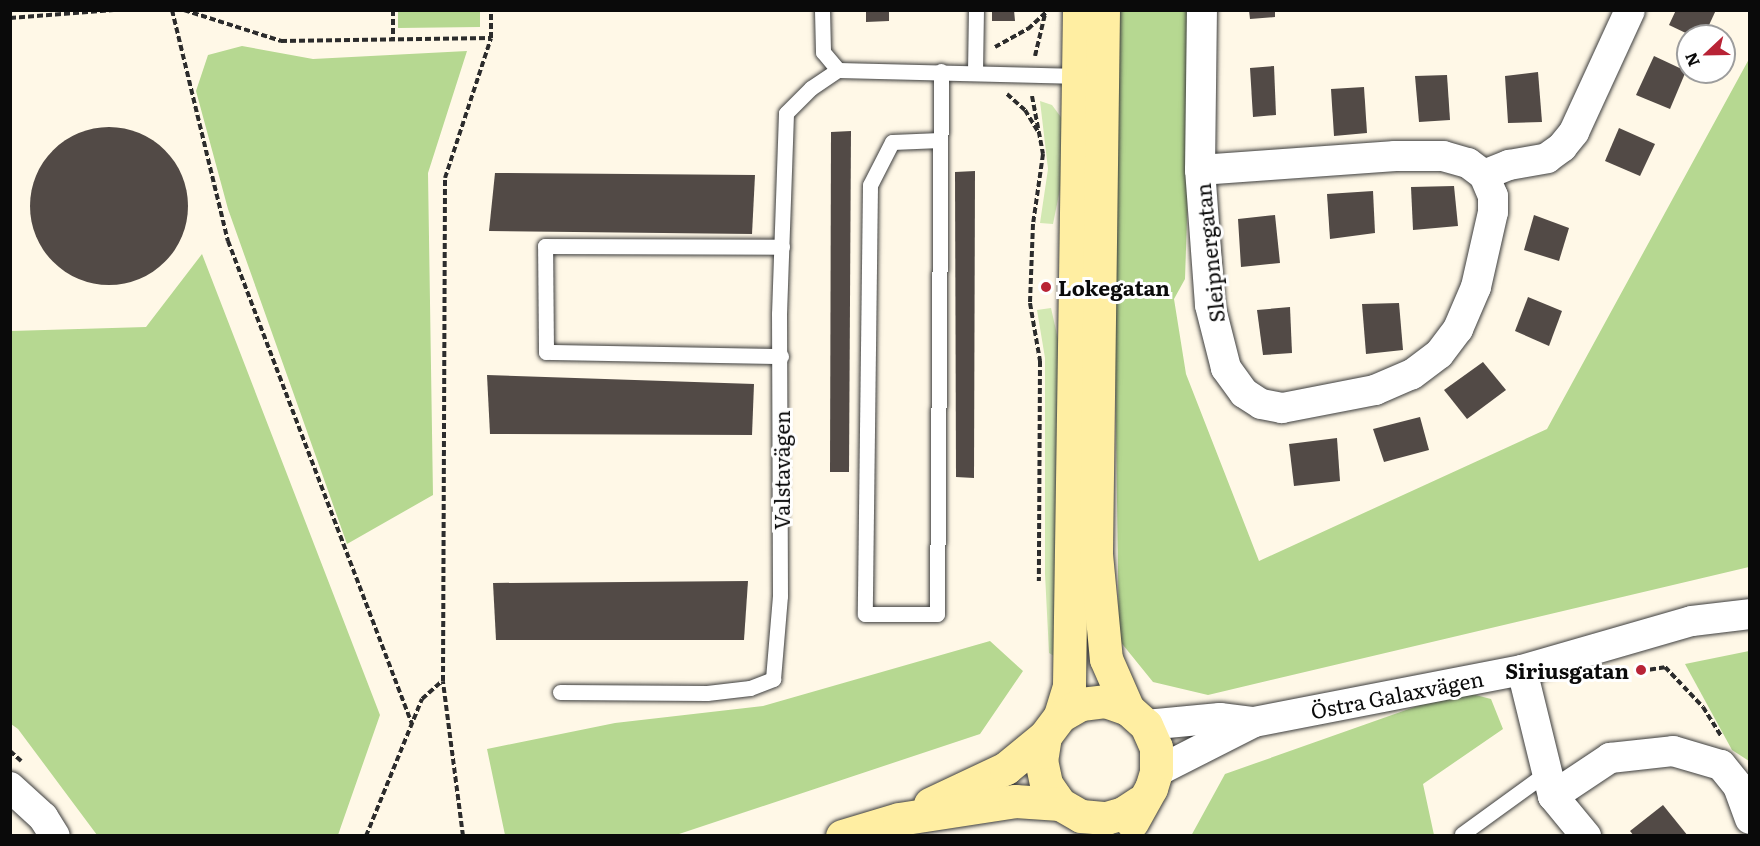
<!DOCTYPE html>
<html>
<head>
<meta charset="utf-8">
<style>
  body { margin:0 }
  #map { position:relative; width:1760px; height:846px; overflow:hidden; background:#fff8e7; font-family:Literata,serif }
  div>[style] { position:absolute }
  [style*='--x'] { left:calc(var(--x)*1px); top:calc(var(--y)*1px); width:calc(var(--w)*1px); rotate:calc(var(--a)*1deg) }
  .green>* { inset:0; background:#d2e8b2 }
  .forest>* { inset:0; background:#b6d891 }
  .building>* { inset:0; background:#524a46 }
  .round { border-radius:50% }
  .path>* { height:4px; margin-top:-2px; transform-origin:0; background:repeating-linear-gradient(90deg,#2c2c2c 0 6px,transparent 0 9px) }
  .roads { filter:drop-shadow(0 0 2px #3d3d3d) drop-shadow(0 0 2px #3d3d3d) }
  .lane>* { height:15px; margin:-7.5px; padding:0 7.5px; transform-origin:7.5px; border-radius:7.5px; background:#fff }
  .street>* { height:30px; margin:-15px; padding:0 15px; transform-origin:15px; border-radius:15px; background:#fff }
  .secondary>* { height:33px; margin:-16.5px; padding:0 16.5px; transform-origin:16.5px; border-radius:16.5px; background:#ffeea2 }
  .dots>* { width:16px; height:16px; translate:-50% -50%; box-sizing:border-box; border:3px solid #fff; border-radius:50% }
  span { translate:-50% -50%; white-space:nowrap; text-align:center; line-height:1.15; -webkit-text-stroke:6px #fff; paint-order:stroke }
  .street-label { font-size:21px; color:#0a0a0a }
  .poi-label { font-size:21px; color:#0a0a0a; font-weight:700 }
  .left { translate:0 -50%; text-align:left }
  .right { translate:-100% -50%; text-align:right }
  .frame { position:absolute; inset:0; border:12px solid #0a0a0a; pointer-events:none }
  .north { position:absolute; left:1676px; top:24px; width:60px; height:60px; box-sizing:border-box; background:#fff; border:2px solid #9d9d9d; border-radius:50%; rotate:248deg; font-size:16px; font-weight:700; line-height:24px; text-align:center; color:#0a0a0a }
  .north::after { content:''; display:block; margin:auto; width:21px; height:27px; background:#b82335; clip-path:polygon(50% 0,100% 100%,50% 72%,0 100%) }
</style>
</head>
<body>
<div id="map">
  <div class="green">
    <i style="clip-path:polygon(1040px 101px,1052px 105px,1066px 124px,1066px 159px,1053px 224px,1040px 223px,1048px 169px)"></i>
    <i style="clip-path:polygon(1051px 308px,1060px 348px,1061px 660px,1049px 653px,1045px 574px,1045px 358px,1037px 310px)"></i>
  </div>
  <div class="forest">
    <i style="clip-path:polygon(398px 11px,480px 11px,480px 27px,398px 28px)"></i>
    <i style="clip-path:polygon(1110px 11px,1194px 11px,1185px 279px,1174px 299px,1186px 374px,1259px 561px,1547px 429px,1749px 59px,1749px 567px,1208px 695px,1153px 682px,1119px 640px)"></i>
    <i style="clip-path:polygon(242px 46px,313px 59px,467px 51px,428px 173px,433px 495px,347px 544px,228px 209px,196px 91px,208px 55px)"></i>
    <i style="clip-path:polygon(202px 254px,380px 715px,338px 835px,97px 835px,18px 729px,11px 724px,11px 331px,146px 327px)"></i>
    <i style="clip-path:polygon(990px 641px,1023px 671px,980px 734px,676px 835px,505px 835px,487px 749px,615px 723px,763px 706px)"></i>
    <i style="clip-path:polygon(1749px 651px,1750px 651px,1749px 761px,1732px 750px,1685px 664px)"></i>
    <i style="clip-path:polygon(1460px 691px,1491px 699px,1503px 729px,1423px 784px,1434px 835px,1191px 836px,1225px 774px)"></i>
  </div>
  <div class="building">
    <i style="clip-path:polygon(866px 10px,889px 10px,889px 21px,866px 22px)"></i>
    <i style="clip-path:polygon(992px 10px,1014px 10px,1015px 21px,992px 21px)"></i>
    <i style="clip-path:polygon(1249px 10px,1275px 10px,1275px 17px,1250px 19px)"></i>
    <i style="clip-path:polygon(1676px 10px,1716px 10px,1704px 36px,1692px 36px,1669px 25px)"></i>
    <i style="clip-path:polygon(1654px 56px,1686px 71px,1670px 109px,1636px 95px)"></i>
    <i style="clip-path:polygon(1274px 66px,1276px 115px,1253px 117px,1250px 68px)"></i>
    <i style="clip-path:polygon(1538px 72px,1542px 122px,1508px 123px,1505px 76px)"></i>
    <i style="clip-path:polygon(1447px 75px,1450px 120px,1419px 122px,1415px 76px)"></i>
    <i style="clip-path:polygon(1364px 87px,1367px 133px,1334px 136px,1331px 89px)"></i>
    <i class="round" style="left:30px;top:127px;width:158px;height:158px"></i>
    <i style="clip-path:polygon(1619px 128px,1655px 144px,1640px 176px,1605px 161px)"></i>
    <i style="clip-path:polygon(851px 131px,849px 472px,830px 472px,831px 132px)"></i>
    <i style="clip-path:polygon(975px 171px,974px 478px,956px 477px,955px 172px)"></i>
    <i style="clip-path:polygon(495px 173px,755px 175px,752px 234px,489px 231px)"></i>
    <i style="clip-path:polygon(1454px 186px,1458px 226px,1413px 230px,1411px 187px)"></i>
    <i style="clip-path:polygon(1373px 191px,1375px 233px,1330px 239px,1327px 194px)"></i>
    <i style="clip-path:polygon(1275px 215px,1280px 263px,1241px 267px,1238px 219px)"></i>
    <i style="clip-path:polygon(1534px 215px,1569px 228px,1559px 261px,1524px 250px)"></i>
    <i style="clip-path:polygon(1528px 297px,1562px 311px,1549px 346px,1515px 331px)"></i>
    <i style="clip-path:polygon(1399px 303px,1403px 350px,1366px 354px,1362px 304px)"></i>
    <i style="clip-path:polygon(1290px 307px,1292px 353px,1263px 355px,1257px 310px)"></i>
    <i style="clip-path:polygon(1483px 362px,1506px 390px,1467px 419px,1444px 390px)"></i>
    <i style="clip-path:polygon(487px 375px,754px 384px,752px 435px,490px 434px)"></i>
    <i style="clip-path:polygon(1420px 417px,1429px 450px,1384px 462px,1373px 429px)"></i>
    <i style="clip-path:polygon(1337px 438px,1340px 481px,1294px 486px,1289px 444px)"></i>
    <i style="clip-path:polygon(748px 581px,744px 640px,496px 640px,493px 583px)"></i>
    <i style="clip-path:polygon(1663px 805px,1688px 836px,1634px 836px,1630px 831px)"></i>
  </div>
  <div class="path">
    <i style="--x:172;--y:10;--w:238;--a:76.4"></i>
    <i style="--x:228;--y:241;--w:517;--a:69.15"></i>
    <i style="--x:184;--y:10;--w:102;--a:17.7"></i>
    <i style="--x:281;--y:41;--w:210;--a:-0.8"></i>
    <i style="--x:393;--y:10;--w:30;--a:90"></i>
    <i style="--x:10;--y:18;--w:104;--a:-4.4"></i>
    <i style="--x:995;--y:47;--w:38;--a:-29"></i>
    <i style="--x:1028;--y:29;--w:25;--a:-43"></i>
    <i style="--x:1035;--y:56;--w:43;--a:-76.6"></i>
    <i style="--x:1007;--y:94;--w:24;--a:42"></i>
    <i style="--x:1025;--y:110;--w:26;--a:59"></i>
    <i style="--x:1032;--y:96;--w:59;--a:79.3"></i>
    <i style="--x:1043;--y:154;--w:71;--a:98.1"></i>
    <i style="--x:1033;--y:224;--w:79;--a:92.2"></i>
    <i style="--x:1030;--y:303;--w:59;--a:80.2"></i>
    <i style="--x:1040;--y:361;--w:220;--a:90.3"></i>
    <i style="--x:1641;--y:671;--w:24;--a:-9"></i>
    <i style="--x:1665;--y:667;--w:55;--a:46.5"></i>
    <i style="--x:1703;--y:707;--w:34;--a:58"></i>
    <i style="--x:10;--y:751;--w:15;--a:42"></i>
    <i style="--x:366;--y:836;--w:148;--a:-67.8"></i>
    <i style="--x:422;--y:699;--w:27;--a:-42"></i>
    <i style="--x:463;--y:836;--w:156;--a:-97.4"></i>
    <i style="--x:443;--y:681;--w:503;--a:-89.77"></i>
    <i style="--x:445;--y:178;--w:147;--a:-71.8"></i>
    <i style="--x:491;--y:38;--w:28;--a:-90"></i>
  </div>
  <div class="roads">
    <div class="lane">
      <i style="--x:822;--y:10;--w:42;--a:88.6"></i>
      <i style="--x:823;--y:52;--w:23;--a:50"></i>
      <i style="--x:975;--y:72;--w:62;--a:-89.1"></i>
      <i style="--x:940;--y:140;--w:48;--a:177.6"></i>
      <i style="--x:892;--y:142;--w:48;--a:117.1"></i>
      <i style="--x:870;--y:185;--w:429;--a:90.7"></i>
      <i style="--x:865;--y:614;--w:72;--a:0"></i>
      <i style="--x:937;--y:614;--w:543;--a:-89.58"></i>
      <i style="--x:781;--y:356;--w:235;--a:-179"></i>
      <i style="--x:546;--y:352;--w:106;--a:-90.5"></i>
      <i style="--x:545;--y:246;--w:237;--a:0.2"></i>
      <i style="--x:560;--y:692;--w:147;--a:0.4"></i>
      <i style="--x:707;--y:693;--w:43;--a:-6.6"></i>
      <i style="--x:750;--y:688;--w:25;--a:-21"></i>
      <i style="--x:773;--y:679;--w:83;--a:-85.2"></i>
      <i style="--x:780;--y:596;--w:282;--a:-90.2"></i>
      <i style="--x:779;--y:314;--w:201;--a:-88"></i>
      <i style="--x:786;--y:113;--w:35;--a:-45"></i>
      <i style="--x:811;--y:88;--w:32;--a:-34"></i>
      <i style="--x:838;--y:70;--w:243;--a:1.4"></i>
      <i style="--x:1462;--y:834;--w:102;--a:-35.9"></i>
    </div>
    <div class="street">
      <i style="--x:1200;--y:170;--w:196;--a:-4.1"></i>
      <i style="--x:1395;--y:156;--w:48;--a:0"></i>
      <i style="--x:1443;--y:156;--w:26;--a:16"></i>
      <i style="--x:1468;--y:163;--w:20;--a:37"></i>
      <i style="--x:1484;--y:175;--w:23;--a:67"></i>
      <i style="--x:1493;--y:196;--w:16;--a:90"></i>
      <i style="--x:1493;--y:212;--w:77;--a:102.8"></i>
      <i style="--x:1476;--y:287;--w:46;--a:113.2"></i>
      <i style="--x:1458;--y:329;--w:31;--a:127"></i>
      <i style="--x:1439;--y:354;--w:34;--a:143"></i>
      <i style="--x:1412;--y:374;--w:40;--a:156.6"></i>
      <i style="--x:1375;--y:390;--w:95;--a:169"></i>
      <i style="--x:1282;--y:408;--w:21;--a:-169"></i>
      <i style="--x:1261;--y:404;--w:20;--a:-147"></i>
      <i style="--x:1244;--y:393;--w:31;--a:-126"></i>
      <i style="--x:1226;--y:368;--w:65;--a:-104.3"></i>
      <i style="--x:1210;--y:305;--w:135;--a:-94.2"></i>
      <i style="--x:1200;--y:170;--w:160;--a:-89.3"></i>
      <i style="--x:1484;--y:175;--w:27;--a:-22"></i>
      <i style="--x:1509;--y:165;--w:39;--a:-10"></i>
      <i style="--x:1547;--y:158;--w:19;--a:-36"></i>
      <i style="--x:1562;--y:147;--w:19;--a:-51"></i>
      <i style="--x:1574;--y:132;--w:134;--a:-65.3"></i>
      <i style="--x:1522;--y:670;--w:130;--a:76.2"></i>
      <i style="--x:1553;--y:796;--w:52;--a:50.5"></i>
      <i style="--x:1146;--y:725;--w:74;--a:-5.4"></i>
      <i style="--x:1220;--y:718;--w:34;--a:7"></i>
      <i style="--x:1254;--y:722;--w:273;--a:-11"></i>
      <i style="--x:1522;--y:670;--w:177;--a:-16.1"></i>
      <i style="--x:1692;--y:621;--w:58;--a:-6.9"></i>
      <i style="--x:1156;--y:772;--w:110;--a:-27"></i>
      <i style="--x:10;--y:787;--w:45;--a:42.3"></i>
      <i style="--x:43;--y:817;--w:22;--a:58"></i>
      <i style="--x:1553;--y:796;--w:69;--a:-33.7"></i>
      <i style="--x:1610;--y:758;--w:63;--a:-6.3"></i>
      <i style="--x:1673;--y:751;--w:50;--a:16.3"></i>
      <i style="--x:1721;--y:765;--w:27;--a:51"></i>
      <i style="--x:1738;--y:786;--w:35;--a:70"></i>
    </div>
    <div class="secondary">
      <i style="--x:1079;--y:10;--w:676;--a:90.85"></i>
      <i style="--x:1069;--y:686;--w:31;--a:107"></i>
      <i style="--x:1060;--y:716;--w:25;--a:127"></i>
      <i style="--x:1045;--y:736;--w:24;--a:99"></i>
      <i style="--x:1041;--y:760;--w:25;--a:78"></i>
      <i style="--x:1046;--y:784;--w:24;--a:55"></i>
      <i style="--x:1060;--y:804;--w:24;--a:30"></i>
      <i style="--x:1081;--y:816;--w:25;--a:5"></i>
      <i style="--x:1106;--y:818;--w:18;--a:-16"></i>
      <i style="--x:1123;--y:813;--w:20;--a:-33"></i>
      <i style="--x:1103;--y:10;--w:544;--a:90.74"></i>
      <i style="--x:1096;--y:554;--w:105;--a:84.6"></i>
      <i style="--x:1106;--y:659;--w:55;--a:66.3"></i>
      <i style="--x:1128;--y:709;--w:24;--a:42"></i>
      <i style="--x:1146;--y:725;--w:24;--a:66"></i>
      <i style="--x:1156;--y:747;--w:25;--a:90"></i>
      <i style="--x:1156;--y:772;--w:17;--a:107"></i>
      <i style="--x:1151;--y:788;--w:39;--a:119"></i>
      <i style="--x:1060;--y:716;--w:24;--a:-30"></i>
      <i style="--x:1081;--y:704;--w:24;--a:-7"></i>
      <i style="--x:1105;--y:701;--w:24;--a:19"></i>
      <i style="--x:930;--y:804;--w:84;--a:-25.3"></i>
      <i style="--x:1006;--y:768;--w:50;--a:-39.4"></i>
      <i style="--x:842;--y:836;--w:59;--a:-16.6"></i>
      <i style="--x:899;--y:819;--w:117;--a:-8.8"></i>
      <i style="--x:1015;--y:801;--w:45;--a:3.8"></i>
    </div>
  </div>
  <div class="dots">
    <i style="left:1046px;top:287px;background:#b82335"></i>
    <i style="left:1641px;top:670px;background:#b82335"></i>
  </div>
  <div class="street-label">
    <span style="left:1209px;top:253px;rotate:-96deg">Sleipnergatan</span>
    <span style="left:781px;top:470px;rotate:-90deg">Valstavägen</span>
    <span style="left:1397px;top:694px;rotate:-11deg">Östra Galaxvägen</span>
  </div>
  <div class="poi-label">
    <span class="left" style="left:1058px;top:287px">Lokegatan</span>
    <span class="right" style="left:1629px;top:670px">Siriusgatan</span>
  </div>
  <div class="frame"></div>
  <div class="north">N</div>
</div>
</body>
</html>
